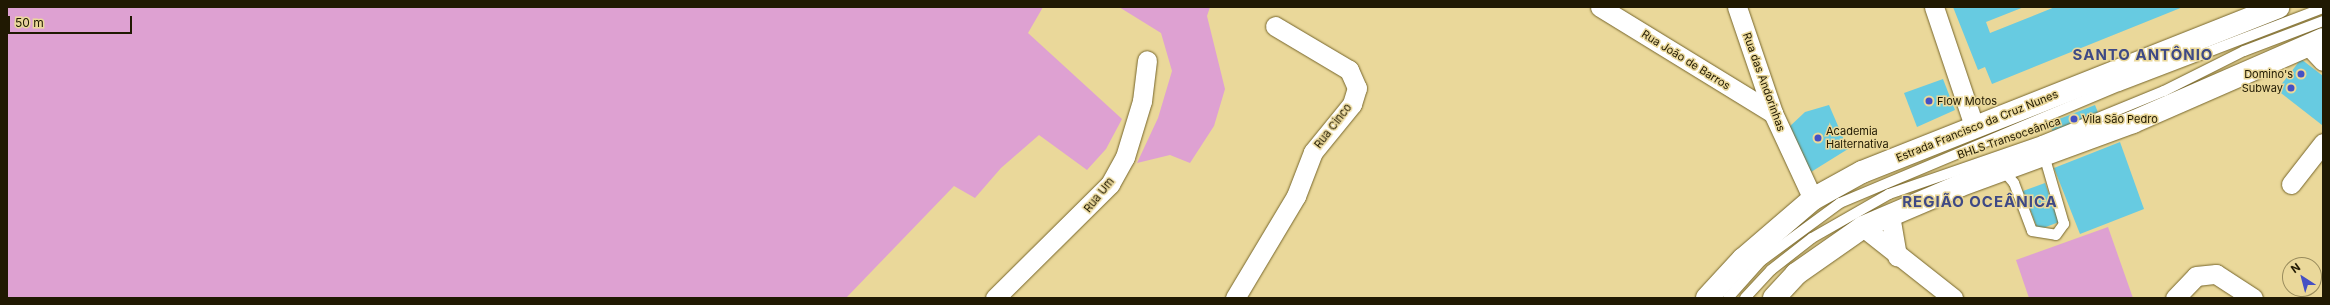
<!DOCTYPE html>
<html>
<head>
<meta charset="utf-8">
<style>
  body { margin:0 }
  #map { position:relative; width:2330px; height:305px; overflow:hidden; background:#ead89a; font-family:Inter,sans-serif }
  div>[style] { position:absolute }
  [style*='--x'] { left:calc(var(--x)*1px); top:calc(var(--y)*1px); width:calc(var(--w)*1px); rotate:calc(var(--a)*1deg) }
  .green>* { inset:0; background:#dea1d2 }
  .building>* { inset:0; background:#67cbe1 }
  .roads { filter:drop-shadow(0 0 1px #76652a) drop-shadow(0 0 1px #76652a) }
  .service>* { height:10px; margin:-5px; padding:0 5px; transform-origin:5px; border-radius:5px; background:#fff }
  .minor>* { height:19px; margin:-9.5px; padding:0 9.5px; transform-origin:9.5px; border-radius:9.5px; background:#fff }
  .secondary>* { height:22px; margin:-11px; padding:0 11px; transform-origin:11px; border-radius:11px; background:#fff }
  .dots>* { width:11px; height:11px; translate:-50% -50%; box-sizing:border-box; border:2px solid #ead89a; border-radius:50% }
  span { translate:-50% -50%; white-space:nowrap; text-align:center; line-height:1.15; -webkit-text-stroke:3px #ead89a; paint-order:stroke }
  .street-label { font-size:11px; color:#201902 }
  .poi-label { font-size:11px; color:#201902 }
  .right { translate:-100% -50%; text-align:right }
  .left { translate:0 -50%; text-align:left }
  .district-label { font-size:15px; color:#3e4985; font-weight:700; letter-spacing:1px }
  .frame { position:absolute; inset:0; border:8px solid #201902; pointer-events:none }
  .north { position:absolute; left:2282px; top:257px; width:40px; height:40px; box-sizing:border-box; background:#ead89a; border:1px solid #998c5d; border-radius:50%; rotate:324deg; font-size:11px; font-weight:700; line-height:16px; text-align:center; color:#201902 }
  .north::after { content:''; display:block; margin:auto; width:14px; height:18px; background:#4550c4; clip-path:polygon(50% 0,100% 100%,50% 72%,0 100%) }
  .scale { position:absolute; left:8px; top:16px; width:124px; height:18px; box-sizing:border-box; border:2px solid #201902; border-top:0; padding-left:5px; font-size:12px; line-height:14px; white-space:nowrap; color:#201902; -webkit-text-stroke:3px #ead89a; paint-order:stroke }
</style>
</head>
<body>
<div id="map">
  <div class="green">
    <i style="clip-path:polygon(7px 7px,1043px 7px,1028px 33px,1122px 119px,1106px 149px,1087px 170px,1039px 135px,1001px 168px,975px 198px,954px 186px,846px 298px,7px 298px)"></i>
    <i style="clip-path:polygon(1119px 7px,1210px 7px,1207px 16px,1225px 89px,1214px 126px,1190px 163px,1170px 155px,1137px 163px,1158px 118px,1172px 71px,1161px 33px)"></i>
    <i style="clip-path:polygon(2108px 227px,2133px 298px,2029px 298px,2016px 260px)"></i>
  </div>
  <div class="building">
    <i style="clip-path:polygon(1953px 7px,2024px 7px,1986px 22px,1990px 33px,2055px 7px,2183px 7px,1992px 84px,1985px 67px,1978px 70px)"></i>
    <i style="clip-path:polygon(2301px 59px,2323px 76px,2322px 125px,2277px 90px)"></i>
    <i style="clip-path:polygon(1943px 79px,1955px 110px,1917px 127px,1904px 93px)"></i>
    <i style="clip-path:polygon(1829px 105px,1848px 149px,1811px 172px,1788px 128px,1805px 112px)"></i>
    <i style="clip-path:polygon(2095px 105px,2099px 115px,2053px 132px,2049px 123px)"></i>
    <i style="clip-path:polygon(2120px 142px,2144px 209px,2080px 234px,2054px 168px)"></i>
    <i style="clip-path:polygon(2045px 183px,2059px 222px,2038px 230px,2023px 191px)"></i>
  </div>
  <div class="roads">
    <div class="service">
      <i style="--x:2003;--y:170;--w:17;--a:50"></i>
      <i style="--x:2014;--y:183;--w:51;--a:69.4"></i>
      <i style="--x:2032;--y:231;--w:24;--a:9"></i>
      <i style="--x:2056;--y:235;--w:14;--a:-54"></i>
      <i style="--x:2064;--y:224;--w:65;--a:-106.2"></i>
      <i style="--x:2046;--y:162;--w:9;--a:-63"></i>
      <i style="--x:1728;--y:298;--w:50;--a:-48.3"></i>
      <i style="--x:1761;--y:261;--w:98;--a:-36.3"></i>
      <i style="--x:1840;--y:203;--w:303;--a:-22.8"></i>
      <i style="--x:2119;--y:86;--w:218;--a:-20.9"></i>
      <i style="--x:1745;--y:298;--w:38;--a:-47"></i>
      <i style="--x:1771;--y:270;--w:52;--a:-38"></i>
      <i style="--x:1812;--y:238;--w:89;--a:-29.7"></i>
      <i style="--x:1889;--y:194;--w:162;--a:-19.1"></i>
      <i style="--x:2042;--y:141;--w:132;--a:-22.3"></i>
      <i style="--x:2164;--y:91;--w:89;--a:-26.6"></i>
      <i style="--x:2244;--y:51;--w:85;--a:-20.8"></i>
    </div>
    <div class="minor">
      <i style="--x:1600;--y:7;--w:203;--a:31.5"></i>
      <i style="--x:1737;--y:7;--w:112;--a:71.2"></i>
      <i style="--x:1773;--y:113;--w:95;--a:65.1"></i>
      <i style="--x:1934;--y:7;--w:126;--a:71.4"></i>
      <i style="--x:2308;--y:45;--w:22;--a:47"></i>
      <i style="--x:2291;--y:184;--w:52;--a:-52"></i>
      <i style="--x:1890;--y:215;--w:42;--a:80.3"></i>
      <i style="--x:1863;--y:227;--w:115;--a:38.3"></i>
      <i style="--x:995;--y:298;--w:162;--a:-44.7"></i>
      <i style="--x:1110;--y:184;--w:31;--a:-61"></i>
      <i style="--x:1125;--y:157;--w:59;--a:-73.1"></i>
      <i style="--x:1142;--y:101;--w:41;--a:-83"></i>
      <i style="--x:1235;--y:298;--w:119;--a:-59.1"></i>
      <i style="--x:1296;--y:196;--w:47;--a:-68.9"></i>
      <i style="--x:1313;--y:152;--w:62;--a:-50.9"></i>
      <i style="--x:1352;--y:104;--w:17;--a:-73"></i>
      <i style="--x:1357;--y:88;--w:20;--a:-114"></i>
      <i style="--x:1349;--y:70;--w:86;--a:-149.3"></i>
      <i style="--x:2175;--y:298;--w:30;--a:-46"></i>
      <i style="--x:2196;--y:276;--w:20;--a:-6"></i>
      <i style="--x:2216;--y:274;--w:44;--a:33"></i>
    </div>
    <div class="secondary">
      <i style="--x:1707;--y:298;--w:53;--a:-47.3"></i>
      <i style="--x:1743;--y:259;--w:92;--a:-40.6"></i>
      <i style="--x:1813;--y:199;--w:56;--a:-28.9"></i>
      <i style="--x:1862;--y:172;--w:448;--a:-21.6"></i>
      <i style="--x:1774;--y:298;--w:33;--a:-47"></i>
      <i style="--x:1796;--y:274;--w:82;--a:-35"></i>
      <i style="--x:1863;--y:227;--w:104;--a:-23.1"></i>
      <i style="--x:1959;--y:186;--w:185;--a:-20.2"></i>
      <i style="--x:2133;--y:122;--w:207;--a:-23.6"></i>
    </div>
  </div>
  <div class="dots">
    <i style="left:2301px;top:74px;background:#4550c4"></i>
    <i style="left:2291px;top:88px;background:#4550c4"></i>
    <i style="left:1929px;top:101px;background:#4550c4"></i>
    <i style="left:2074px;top:119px;background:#4550c4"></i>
    <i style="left:1818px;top:138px;background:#4550c4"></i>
  </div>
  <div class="street-label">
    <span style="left:1686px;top:60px;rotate:32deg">Rua João de Barros</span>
    <span style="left:1764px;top:82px;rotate:70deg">Rua das Andorinhas</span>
    <span style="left:1333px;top:126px;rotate:-52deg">Rua Cinco</span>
    <span style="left:1977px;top:126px;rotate:-22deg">Estrada Francisco da Cruz Nunes</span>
    <span style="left:2009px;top:138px;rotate:-19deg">BHLS Transoceânica</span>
    <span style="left:1099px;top:195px;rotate:-51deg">Rua Um</span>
  </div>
  <div class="poi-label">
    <span class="right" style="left:2293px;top:74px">Domino's</span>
    <span class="right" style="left:2283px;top:88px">Subway</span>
    <span class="left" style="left:1937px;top:101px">Flow Motos</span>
    <span class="left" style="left:2082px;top:119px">Vila São Pedro</span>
    <span class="left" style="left:1826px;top:138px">Academia<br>Halternativa</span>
  </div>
  <div class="district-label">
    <span style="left:2143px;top:55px">SANTO ANTÔNIO</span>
    <span style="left:1980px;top:202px">REGIÃO OCEÂNICA</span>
  </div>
  <div class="frame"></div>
  <div class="north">N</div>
  <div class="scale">50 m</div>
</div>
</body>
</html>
